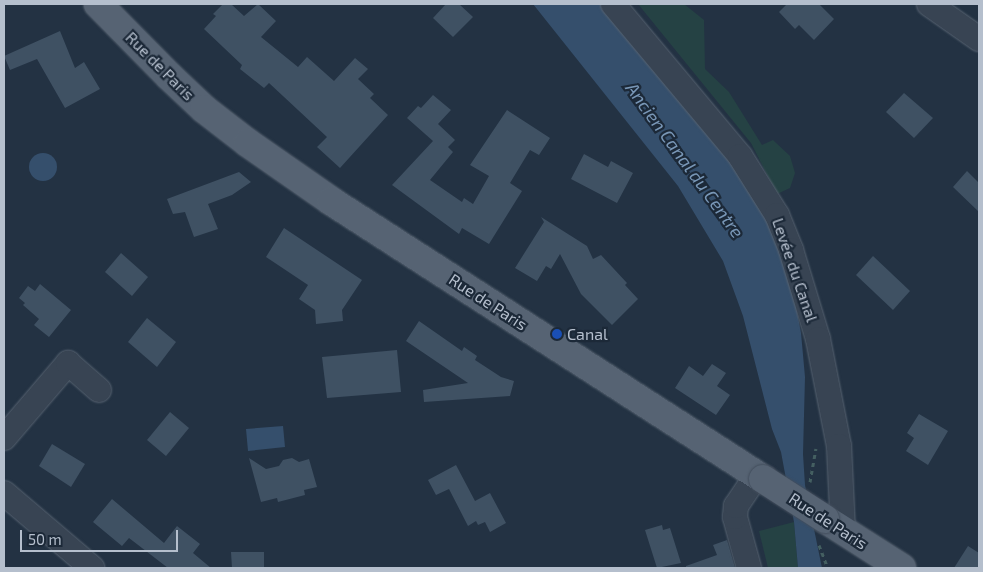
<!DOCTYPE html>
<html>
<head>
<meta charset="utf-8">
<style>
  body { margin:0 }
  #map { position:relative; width:983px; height:572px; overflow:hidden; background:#233243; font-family:"Exo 2",sans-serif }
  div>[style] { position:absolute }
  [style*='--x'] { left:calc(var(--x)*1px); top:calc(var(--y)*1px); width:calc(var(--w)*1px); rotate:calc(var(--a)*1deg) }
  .green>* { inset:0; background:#254244 }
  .water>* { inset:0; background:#354f6c }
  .round { border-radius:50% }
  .building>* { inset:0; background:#3f5163 }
  .path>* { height:3px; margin-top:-1.5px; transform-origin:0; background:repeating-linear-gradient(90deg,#445f61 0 4px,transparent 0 8px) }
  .roads { filter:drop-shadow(0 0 1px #566270) drop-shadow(0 0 1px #566270) }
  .minor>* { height:24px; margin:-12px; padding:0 12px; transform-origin:12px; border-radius:12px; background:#384453 }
  .major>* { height:28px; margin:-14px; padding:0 14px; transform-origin:14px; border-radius:14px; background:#566373 }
  .bridges { filter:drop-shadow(0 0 1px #424d5c) drop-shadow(0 0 1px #424d5c) }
  .major-bridge>* { height:28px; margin:-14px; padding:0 14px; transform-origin:14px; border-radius:14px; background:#566373 }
  .dots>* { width:14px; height:14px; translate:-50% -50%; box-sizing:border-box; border:2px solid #1c2938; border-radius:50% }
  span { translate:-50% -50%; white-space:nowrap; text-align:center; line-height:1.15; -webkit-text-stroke:4.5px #1c2938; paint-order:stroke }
  .street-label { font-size:16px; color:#b5bfcd }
  .poi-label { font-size:16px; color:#b5bfcd }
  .left { translate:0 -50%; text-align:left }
  .water-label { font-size:18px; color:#7997b7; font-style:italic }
  .frame { position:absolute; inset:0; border:5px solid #b5bfcd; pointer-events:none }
  .scale { position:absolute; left:20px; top:530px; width:158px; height:22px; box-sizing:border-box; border:2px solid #b5bfcd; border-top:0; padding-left:6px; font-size:15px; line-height:18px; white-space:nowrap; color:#b5bfcd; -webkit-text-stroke:4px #1c2938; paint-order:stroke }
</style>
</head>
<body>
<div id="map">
  <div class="green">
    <i style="clip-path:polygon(638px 4px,684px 4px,704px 20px,705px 69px,729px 92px,762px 145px,773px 140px,790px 156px,795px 173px,790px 188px,777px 194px,751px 143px)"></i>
    <i style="clip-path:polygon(794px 522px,798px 568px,768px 568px,759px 531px)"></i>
  </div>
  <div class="water">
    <i style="clip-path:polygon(533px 4px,603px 4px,721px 141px,770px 223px,795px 301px,801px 333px,805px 377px,803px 454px,805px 485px,822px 568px,798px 568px,794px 522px,781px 452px,772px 429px,743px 316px,723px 261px,678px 186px)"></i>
    <i class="round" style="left:29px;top:153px;width:28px;height:28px"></i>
    <i style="clip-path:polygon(283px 426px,285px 447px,248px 451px,246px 429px)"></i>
  </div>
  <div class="building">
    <i style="clip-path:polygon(223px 4px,231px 4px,244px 16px,258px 4px,276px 21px,261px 37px,298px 67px,307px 57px,334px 81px,355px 58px,368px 69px,358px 79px,374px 94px,370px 98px,388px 115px,340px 168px,317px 147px,327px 137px,269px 83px,264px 88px,240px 69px,242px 65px,204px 29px,216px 16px,213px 14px)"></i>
    <i style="clip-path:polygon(446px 4px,459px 4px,473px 17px,453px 37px,433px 18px)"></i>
    <i style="clip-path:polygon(787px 4px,819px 4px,834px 19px,814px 40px,799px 25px,795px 29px,779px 12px)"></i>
    <i style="clip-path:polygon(60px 31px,75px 68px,84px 62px,100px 89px,65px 108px,37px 59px,10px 70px,4px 56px)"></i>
    <i style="clip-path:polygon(904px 93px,933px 118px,914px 138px,886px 112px)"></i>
    <i style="clip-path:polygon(433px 95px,451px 110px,438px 124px,455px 140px,448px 147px,453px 152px,430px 180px,462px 202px,464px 198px,473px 204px,489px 176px,470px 165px,507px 110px,550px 138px,539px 155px,530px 150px,510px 183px,522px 191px,489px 244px,462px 228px,459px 234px,392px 185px,433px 141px,407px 118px,418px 106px,421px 108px)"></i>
    <i style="clip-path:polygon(584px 154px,608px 167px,611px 161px,633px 173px,617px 203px,571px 179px)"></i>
    <i style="clip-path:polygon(967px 171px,979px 183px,979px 212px,953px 187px)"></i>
    <i style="clip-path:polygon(239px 172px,251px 182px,232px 195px,208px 204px,218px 229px,194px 237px,185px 212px,173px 214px,167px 199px)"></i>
    <i style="clip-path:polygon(541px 217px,587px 246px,593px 259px,601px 255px,627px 283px,625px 285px,638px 299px,612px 325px,581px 294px,560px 254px,551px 269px,546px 266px,537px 281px,515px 268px,544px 222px)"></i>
    <i style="clip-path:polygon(284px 228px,362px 280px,342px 310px,343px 321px,316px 324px,315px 310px,299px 299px,308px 285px,266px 257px)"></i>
    <i style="clip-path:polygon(121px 253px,148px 277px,132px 296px,105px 272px)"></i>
    <i style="clip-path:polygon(873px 256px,910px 291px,893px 310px,856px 275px)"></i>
    <i style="clip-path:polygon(40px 284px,71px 310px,49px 337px,34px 325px,39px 319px,23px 305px,25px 303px,19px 298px,28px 286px,35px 291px)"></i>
    <i style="clip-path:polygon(147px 318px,176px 342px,157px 367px,128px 342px)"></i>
    <i style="clip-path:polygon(419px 321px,462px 351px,464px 347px,477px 356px,475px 360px,501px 377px,514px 381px,510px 396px,424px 402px,423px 390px,468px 383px,406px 341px)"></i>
    <i style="clip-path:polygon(397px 350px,401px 392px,327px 398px,322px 357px)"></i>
    <i style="clip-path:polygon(712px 364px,726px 373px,717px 386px,730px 395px,716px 415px,675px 388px,689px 366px,703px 376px)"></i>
    <i style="clip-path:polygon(170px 412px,189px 428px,166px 456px,147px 440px)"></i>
    <i style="clip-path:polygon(919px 414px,948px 431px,928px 465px,906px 451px,914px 438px,907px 433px)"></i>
    <i style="clip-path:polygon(52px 444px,85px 464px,71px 487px,39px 466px)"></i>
    <i style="clip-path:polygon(249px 458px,266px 469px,279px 466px,283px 460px,292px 458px,299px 462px,309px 459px,317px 487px,304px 490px,305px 495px,278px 502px,277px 498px,261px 502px)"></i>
    <i style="clip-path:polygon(456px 465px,475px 501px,490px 493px,506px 523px,490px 532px,485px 522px,478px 525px,476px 521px,468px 526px,449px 489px,436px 495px,428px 480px)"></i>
    <i style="clip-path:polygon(112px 499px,164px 543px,177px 526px,200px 544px,193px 553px,211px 568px,168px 568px,129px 538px,122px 546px,93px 522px)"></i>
    <i style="clip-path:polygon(662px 525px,663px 530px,670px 528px,681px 563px,657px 568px,645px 530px)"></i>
    <i style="clip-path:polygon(727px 540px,735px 568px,686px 568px,686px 566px,717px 555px,713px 545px)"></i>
    <i style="clip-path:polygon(968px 546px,979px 553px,979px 568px,954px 568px)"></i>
    <i style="clip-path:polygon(231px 552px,264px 552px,264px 568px,232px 568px)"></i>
  </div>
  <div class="path">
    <i style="--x:810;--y:482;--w:34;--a:-80"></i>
    <i style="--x:819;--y:545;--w:25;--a:69"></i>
  </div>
  <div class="roads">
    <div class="minor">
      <i style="--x:613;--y:4;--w:198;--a:50.1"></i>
      <i style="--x:740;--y:156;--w:70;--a:57.9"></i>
      <i style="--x:777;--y:215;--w:38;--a:68"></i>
      <i style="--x:791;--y:250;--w:93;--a:73.1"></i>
      <i style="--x:818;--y:339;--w:109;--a:78.9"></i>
      <i style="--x:839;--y:446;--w:84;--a:87.3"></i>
      <i style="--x:929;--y:4;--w:61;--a:35"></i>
      <i style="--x:4;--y:438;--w:99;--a:-49.5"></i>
      <i style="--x:68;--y:363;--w:41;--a:41.1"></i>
      <i style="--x:4;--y:493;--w:116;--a:40.4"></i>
      <i style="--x:749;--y:568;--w:53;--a:-105.4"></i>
      <i style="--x:735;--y:517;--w:11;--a:-85"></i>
      <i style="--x:736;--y:506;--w:37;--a:-56"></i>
    </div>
    <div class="major">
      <i style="--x:98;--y:4;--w:101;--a:45.4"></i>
      <i style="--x:169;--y:76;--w:48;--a:43.3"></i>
      <i style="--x:204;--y:109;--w:56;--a:37.7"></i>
      <i style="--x:248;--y:143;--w:101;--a:34.9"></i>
      <i style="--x:331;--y:201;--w:514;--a:32.76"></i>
      <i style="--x:825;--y:519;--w:91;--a:32.5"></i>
    </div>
  </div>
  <div class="bridges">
    <div class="major-bridge">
      <i style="--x:763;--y:479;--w:74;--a:32.8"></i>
    </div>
  </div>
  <div class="dots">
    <i style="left:557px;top:334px;background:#1a4fb4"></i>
  </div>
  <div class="street-label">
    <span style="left:160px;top:66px;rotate:45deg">Rue de Paris</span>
    <span style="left:795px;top:270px;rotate:71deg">Levée du Canal</span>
    <span style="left:488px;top:302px;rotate:33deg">Rue de Paris</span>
    <span style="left:828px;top:521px;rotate:33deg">Rue de Paris</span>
  </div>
  <div class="poi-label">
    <span class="left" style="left:567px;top:334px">Canal</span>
  </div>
  <div class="water-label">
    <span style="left:685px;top:160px;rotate:54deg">Ancien Canal du Centre</span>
  </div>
  <div class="frame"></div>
  <div class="scale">50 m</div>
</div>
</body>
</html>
